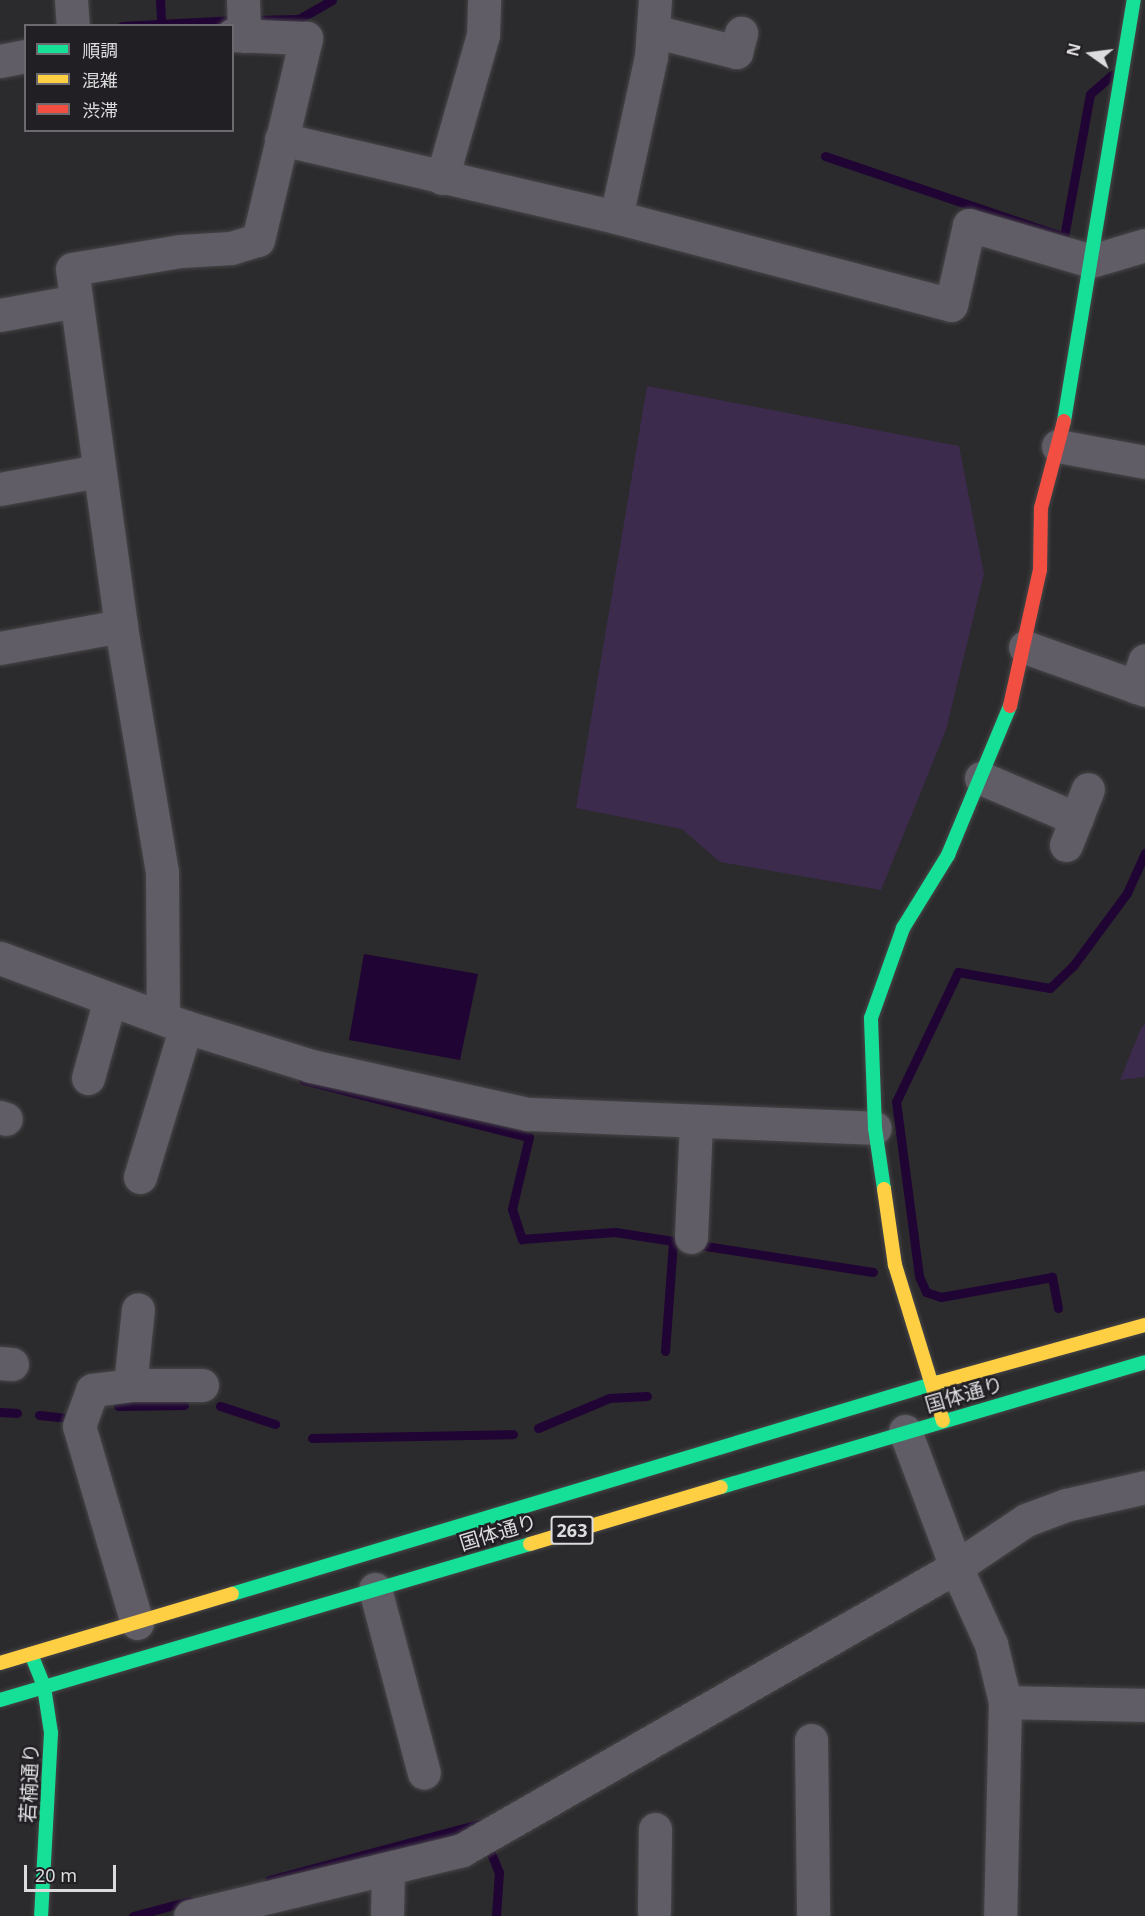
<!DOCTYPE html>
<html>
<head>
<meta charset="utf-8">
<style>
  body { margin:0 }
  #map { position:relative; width:1145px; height:1916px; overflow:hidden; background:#2b2a2c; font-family:"Noto Sans","Noto Sans JP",sans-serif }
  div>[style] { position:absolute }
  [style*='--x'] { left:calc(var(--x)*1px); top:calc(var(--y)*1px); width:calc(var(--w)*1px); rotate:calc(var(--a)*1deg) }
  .green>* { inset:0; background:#3c2b4c }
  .water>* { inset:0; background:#200434 }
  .stream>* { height:9px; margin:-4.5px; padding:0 4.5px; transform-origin:4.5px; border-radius:4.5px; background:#200434 }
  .roads { filter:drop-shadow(0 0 2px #474648) drop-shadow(0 0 2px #474648) }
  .street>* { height:33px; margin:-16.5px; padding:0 16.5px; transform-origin:16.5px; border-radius:16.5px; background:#615d67 }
  .fast>* { height:14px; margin:-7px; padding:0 7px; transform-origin:7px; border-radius:7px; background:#16e098 }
  .slow>* { height:14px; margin:-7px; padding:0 7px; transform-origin:7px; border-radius:7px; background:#ffcf43 }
  .jam>* { height:14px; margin:-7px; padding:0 7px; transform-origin:7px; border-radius:7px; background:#f24e42 }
  span { translate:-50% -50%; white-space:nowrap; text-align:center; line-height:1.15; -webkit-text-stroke:5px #211f23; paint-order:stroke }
  .shield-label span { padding:2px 4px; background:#211f23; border:2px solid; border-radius:4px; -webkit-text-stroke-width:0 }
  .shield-label { font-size:18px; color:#dcdbde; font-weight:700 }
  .street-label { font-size:20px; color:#dcdbde }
  .legend { position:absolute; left:24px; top:24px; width:210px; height:108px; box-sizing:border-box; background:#211f23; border:2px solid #6c6a6e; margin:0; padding:8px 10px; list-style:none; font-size:18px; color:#dcdbde }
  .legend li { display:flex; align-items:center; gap:12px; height:30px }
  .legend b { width:30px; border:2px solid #6c6a6e }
  .north { position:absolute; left:1061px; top:24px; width:60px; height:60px; -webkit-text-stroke:4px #211f23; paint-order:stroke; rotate:284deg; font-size:16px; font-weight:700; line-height:24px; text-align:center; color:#dcdbde }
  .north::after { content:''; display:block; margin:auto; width:21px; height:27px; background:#dcdbde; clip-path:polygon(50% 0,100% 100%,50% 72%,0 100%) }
  .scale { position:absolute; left:24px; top:1865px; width:92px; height:27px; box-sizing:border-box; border:3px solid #dcdbde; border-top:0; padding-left:8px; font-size:18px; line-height:21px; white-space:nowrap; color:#dcdbde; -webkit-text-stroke:4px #211f23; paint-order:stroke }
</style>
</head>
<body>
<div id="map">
  <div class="green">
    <i style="clip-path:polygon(647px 386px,959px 446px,984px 574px,946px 730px,881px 890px,720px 862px,682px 829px,576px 808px)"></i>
    <i style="clip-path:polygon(1145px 1024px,1145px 1077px,1120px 1080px,1141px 1028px)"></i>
  </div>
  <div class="water">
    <i style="clip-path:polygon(364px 954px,478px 974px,460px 1060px,349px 1040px)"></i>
  </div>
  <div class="stream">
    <i style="--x:160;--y:0;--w:21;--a:87"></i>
    <i style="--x:250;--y:20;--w:49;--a:-1.2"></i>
    <i style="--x:299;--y:19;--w:38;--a:-30"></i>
    <i style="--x:122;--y:26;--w:114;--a:-3"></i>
    <i style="--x:825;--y:156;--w:252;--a:18.7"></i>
    <i style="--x:1064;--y:237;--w:145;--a:-79.7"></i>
    <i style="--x:1090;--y:94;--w:29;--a:-41"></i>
    <i style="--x:303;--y:1080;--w:233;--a:14.2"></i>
    <i style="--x:529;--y:1137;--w:74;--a:103.3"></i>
    <i style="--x:512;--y:1209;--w:32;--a:72"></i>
    <i style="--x:522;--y:1239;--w:93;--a:-4.3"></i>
    <i style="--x:615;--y:1232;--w:261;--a:8.8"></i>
    <i style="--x:1058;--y:1308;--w:32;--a:-101"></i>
    <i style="--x:1052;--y:1277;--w:113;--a:169.8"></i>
    <i style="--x:941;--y:1297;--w:16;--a:-162"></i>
    <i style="--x:926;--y:1292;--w:17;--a:-114"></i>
    <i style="--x:919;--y:1276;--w:176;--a:-97.5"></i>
    <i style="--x:896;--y:1102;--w:144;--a:-64.5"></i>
    <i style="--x:958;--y:972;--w:93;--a:9.9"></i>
    <i style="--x:1050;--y:988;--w:32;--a:-44"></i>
    <i style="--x:1073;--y:966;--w:91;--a:-53.5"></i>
    <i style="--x:1127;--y:893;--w:44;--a:-65.8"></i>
    <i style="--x:665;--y:1351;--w:108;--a:-85.8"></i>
    <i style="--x:118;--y:1406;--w:66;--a:-0.9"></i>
    <i style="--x:220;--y:1406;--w:58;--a:18.1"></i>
    <i style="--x:0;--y:1412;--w:17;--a:3"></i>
    <i style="--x:39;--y:1415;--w:30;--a:6"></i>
    <i style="--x:538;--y:1428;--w:77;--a:-22.9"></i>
    <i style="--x:609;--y:1398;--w:38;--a:-3"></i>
    <i style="--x:312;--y:1438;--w:201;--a:-1.1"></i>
    <i style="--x:487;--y:1843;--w:31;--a:68"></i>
    <i style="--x:499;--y:1872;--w:44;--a:93.9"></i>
    <i style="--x:269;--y:1880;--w:217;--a:-14.9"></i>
    <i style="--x:133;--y:1916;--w:58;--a:-15"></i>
  </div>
  <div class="roads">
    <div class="street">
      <i style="--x:71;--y:0;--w:26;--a:86"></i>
      <i style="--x:243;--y:0;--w:36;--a:88"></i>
      <i style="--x:653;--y:31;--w:86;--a:14.2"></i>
      <i style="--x:736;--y:52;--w:20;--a:-75"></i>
      <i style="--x:0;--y:61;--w:26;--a:-11"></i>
      <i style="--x:281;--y:139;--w:344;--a:13.1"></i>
      <i style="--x:616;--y:217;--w:346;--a:14.7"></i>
      <i style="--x:951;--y:305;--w:82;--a:-77.3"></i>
      <i style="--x:969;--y:225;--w:127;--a:16.4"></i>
      <i style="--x:1091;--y:261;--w:56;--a:-16.5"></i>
      <i style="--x:442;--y:178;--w:149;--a:-74"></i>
      <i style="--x:483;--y:35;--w:35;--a:-88"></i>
      <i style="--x:616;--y:217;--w:164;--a:-77.7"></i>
      <i style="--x:651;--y:57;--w:57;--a:-86"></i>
      <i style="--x:0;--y:315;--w:77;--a:-10.4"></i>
      <i style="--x:1058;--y:446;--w:88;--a:10.4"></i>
      <i style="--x:0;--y:489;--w:100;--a:-10.4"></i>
      <i style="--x:1025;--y:647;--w:127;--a:19.7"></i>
      <i style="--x:0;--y:648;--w:123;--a:-10.3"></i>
      <i style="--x:1136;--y:687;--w:28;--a:-72"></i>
      <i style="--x:981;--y:778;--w:104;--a:23.1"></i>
      <i style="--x:1066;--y:845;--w:60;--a:-68.6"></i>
      <i style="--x:0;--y:958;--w:198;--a:20.4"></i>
      <i style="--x:186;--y:1027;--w:131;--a:17.3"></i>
      <i style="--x:311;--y:1066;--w:222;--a:12.5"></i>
      <i style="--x:528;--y:1114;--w:347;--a:2.3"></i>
      <i style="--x:163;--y:1018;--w:146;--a:-90.4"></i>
      <i style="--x:162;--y:872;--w:249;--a:-99.5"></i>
      <i style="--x:121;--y:626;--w:360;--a:-97.8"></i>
      <i style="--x:72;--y:269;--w:110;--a:-9.4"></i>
      <i style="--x:181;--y:251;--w:50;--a:-3.4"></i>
      <i style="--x:231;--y:248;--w:28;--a:-17"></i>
      <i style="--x:258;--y:240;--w:208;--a:-76.6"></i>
      <i style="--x:306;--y:38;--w:74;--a:-177.7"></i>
      <i style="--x:88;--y:1078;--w:82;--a:-74.4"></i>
      <i style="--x:0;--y:1117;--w:6;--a:18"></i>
      <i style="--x:140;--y:1177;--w:157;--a:-73"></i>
      <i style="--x:691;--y:1237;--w:116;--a:-87.5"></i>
      <i style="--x:0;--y:1363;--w:12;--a:5"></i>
      <i style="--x:130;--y:1385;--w:76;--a:-84"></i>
      <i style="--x:905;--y:1431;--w:145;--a:69.4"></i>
      <i style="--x:956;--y:1567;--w:85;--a:65.6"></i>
      <i style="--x:991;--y:1644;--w:60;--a:76.4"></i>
      <i style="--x:1005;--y:1702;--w:214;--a:91.3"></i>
      <i style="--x:375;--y:1589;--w:190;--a:75.1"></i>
      <i style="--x:137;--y:1623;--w:205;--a:-106.4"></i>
      <i style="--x:79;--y:1426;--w:38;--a:-70"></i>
      <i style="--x:92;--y:1390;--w:38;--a:-7"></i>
      <i style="--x:130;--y:1385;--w:72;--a:0"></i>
      <i style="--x:1005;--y:1702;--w:140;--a:1.2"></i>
      <i style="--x:811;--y:1740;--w:176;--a:89.3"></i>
      <i style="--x:654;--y:1911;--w:82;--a:-89.3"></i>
      <i style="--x:190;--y:1916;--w:280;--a:-13.6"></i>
      <i style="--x:462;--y:1850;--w:569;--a:-29.81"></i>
      <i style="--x:956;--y:1567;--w:84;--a:-33.9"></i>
      <i style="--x:1026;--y:1520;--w:43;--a:-20.6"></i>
      <i style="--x:1066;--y:1505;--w:81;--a:-12.8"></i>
      <i style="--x:387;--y:1916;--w:47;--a:-88.8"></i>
    </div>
    <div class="fast">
      <i style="--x:1064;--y:421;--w:427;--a:-80.6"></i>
      <i style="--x:884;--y:1189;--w:62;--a:-98.4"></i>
      <i style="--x:875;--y:1128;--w:110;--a:-92.1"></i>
      <i style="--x:871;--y:1018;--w:96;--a:-70.4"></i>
      <i style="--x:903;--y:928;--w:86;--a:-58.3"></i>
      <i style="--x:948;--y:855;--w:161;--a:-67.4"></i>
      <i style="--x:721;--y:1487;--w:442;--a:-16.4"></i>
      <i style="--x:232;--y:1594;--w:738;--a:-16.69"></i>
      <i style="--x:31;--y:1654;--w:35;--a:68"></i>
      <i style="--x:44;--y:1687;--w:47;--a:81.3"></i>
      <i style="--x:51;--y:1733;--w:183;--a:93.1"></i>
      <i style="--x:0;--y:1700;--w:552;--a:-16.4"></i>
    </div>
    <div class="slow">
      <i style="--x:884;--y:1189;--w:77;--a:81.8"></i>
      <i style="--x:895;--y:1265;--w:163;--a:72.9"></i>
      <i style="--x:939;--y:1382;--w:214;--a:-15.5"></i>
      <i style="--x:530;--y:1544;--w:199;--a:-16.6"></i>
      <i style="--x:0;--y:1663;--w:242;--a:-16.6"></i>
    </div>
    <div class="jam">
      <i style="--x:1010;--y:706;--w:139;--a:-77.6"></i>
      <i style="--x:1040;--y:570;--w:62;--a:-89.1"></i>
      <i style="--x:1041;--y:508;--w:90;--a:-75.2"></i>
    </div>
  </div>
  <div class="shield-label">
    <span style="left:572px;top:1530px">263</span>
  </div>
  <div class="street-label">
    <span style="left:964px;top:1394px;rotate:-16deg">国体通り</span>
    <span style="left:498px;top:1532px;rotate:-17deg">国体通り</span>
    <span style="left:29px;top:1783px;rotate:-87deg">若楠通り</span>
  </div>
  <ul class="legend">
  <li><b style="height:8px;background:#16e098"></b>順調</li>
  <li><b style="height:8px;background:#ffcf43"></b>混雑</li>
  <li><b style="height:8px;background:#f24e42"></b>渋滞</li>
  </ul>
  <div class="north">N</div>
  <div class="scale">20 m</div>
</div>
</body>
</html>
